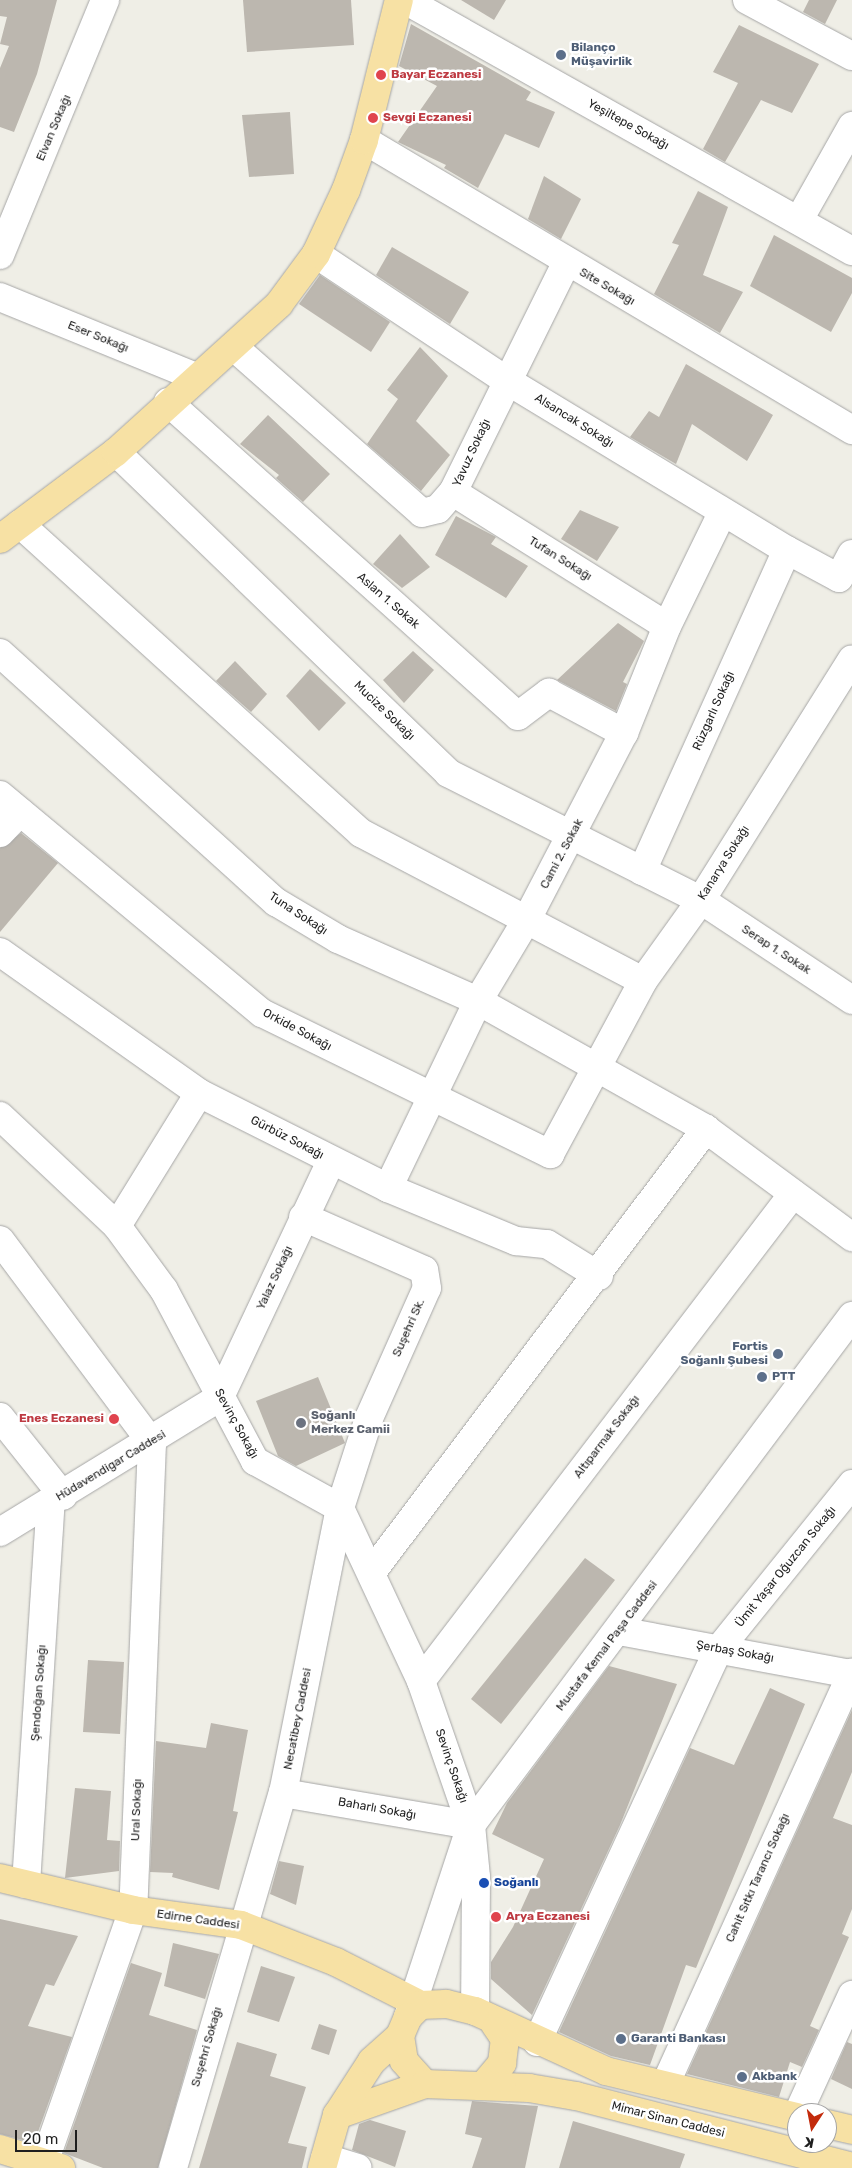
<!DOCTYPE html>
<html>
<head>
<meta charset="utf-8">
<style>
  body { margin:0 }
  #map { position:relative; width:852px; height:2168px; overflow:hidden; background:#efeee6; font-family:Rubik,sans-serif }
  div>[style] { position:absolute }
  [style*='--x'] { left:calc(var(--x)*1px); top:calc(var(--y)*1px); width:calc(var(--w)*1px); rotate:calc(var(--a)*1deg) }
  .building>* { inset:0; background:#bcb7af }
  .roads { filter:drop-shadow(0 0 1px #a6a6a6) drop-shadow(0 0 1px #a6a6a6) }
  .minor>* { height:28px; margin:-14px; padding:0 14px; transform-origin:14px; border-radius:14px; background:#fff }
  .major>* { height:28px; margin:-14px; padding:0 14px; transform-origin:14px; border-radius:14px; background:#f7e1a4 }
  .dots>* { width:14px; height:14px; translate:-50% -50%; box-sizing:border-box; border:2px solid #fff; border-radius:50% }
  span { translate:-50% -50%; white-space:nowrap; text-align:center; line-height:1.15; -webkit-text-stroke:5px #fff; paint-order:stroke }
  .service-label { font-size:12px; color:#4e5e75; font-weight:700 }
  .left { translate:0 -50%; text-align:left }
  .right { translate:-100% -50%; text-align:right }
  .health-label { font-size:12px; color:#be3a42; font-weight:700 }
  .street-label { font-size:12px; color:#1f1f1f }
  .worship-label { font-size:12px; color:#5b616d; font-weight:700 }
  .transit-label { font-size:12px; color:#164399; font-weight:700 }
  .north { position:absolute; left:787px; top:2103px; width:50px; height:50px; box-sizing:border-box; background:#fff; border:1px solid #a5a5a5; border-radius:50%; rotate:191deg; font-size:14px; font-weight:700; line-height:20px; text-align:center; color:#1f1f1f }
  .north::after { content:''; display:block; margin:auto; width:18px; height:22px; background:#c32b0c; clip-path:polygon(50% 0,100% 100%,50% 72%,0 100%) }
  .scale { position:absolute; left:15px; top:2130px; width:62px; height:22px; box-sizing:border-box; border:2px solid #1f1f1f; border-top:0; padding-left:6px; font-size:15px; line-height:18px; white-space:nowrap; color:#1f1f1f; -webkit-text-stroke:4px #fff; paint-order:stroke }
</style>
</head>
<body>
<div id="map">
  <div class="building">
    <i style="clip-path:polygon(0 0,57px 0,37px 74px,14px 132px,0 127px,0 68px,9px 46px,0 44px,7px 17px,0 16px)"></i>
    <i style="clip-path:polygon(243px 0,351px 0,354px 45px,247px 52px)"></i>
    <i style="clip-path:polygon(461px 0,506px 0,494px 20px)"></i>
    <i style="clip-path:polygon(809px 0,837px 0,825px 24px,803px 12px)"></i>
    <i style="clip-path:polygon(411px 24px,531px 92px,526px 100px,555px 112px,539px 148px,505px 134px,478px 188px,444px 168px,446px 165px,398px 142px,437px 86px,399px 66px)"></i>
    <i style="clip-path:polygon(739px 25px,819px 64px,792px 113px,761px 100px,725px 162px,703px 149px,738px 83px,713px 72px)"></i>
    <i style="clip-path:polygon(290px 112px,294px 174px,249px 177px,242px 115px)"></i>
    <i style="clip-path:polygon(544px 176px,581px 199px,561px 239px,528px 219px)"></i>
    <i style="clip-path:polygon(698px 191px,728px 207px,703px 275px,743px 292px,720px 333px,654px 294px,679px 245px,672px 243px)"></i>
    <i style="clip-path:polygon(774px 235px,852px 278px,852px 293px,831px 332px,750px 286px)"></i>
    <i style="clip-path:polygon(392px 247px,469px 292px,450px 324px,376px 275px)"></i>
    <i style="clip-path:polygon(320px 275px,390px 322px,371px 352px,299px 304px)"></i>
    <i style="clip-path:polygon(420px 347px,448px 376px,416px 421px,450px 455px,421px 491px,367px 444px,398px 399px,387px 390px)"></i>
    <i style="clip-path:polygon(686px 364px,773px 415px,747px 461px,692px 424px,676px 464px,630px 437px,649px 411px,659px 417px)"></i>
    <i style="clip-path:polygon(268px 415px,330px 474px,303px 502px,276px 478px,279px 475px,240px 444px)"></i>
    <i style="clip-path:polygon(580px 510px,619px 527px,597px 561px,561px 539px)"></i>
    <i style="clip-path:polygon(456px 516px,496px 537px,491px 544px,528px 566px,506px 598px,435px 555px)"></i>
    <i style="clip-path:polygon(400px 534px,430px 567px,402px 588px,373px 564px)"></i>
    <i style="clip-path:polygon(618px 623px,644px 641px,623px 682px,627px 684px,616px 711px,557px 680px)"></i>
    <i style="clip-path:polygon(413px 651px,434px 670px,404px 703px,383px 680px)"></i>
    <i style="clip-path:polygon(235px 661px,267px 694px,251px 712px,216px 681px)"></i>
    <i style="clip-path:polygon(310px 669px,346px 703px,319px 731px,286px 696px)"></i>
    <i style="clip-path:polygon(21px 833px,58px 863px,0 932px,0 848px)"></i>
    <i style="clip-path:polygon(318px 1377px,345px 1443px,296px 1466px,278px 1456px,256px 1401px)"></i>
    <i style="clip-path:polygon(585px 1558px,615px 1580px,501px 1724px,471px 1699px)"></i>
    <i style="clip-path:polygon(88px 1660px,124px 1662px,120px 1734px,83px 1732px)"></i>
    <i style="clip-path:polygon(609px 1666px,677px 1684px,620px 1825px,532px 2015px,491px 1979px,491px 1962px,513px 1927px,544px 1859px,492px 1834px,507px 1803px)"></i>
    <i style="clip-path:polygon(770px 1688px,805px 1704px,696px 1968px,686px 1965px,650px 2065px,611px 2056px,559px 2032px,690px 1748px,734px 1765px)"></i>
    <i style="clip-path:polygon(852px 1710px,852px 1772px,833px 1818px,852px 1825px,852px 1909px,842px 1934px,849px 1937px,810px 2026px,819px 2030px,802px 2067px,790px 2062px,779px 2097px,687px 2074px)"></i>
    <i style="clip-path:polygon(211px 1723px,248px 1730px,233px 1811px,238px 1812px,219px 1890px,172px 1877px,173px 1873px,150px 1872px,156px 1741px,206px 1748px)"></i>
    <i style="clip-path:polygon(75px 1788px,111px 1791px,107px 1840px,120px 1841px,119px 1871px,65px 1878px)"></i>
    <i style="clip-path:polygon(279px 1861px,304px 1866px,296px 1905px,270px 1894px)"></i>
    <i style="clip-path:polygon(0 1919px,78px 1936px,54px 1986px,46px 1984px,28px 2026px,72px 2037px,34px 2143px,0 2134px)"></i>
    <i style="clip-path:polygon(173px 1943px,219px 1954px,205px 1999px,164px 1986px)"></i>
    <i style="clip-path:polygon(131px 1963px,162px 1973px,149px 2015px,197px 2030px,158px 2168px,103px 2168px,64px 2153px)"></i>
    <i style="clip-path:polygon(261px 1966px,295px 1977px,279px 2022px,247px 2012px)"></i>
    <i style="clip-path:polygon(319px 2024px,337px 2030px,329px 2055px,311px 2049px)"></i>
    <i style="clip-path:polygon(237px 2042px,277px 2054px,270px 2076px,306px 2087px,288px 2143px,307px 2147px,302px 2168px,199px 2168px)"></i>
    <i style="clip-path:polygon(847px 2042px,852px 2044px,852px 2089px,831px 2079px)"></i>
    <i style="clip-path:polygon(472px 2101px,538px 2106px,525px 2168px,472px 2168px,482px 2138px,465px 2134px)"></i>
    <i style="clip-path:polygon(370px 2120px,406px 2131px,395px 2167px,352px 2150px,359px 2124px)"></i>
    <i style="clip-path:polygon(573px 2121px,685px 2154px,680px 2168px,559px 2168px)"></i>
  </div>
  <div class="roads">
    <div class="minor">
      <i style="--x:405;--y:0;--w:513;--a:29.32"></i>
      <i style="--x:747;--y:0;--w:119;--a:28.1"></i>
      <i style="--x:364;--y:140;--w:568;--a:30.72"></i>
      <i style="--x:799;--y:220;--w:108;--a:-60.6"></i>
      <i style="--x:316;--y:254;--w:228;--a:33.6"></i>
      <i style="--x:506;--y:380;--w:328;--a:31.2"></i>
      <i style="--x:787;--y:550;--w:59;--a:28.3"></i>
      <i style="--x:839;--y:578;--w:27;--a:-62"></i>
      <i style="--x:0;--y:255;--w:276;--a:-67.6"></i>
      <i style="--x:0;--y:297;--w:212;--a:22.2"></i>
      <i style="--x:235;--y:348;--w:249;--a:41.4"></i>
      <i style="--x:422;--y:513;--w:16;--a:-14"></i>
      <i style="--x:438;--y:509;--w:23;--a:-49"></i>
      <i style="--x:453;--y:492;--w:255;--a:-63.7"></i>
      <i style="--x:168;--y:402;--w:470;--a:41.9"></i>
      <i style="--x:518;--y:716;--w:39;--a:-37"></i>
      <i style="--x:549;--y:693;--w:85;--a:28.1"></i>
      <i style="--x:116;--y:452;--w:462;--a:44"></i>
      <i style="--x:448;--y:773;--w:283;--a:26.7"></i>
      <i style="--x:701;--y:900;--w:181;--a:33.5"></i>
      <i style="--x:453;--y:492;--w:252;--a:32.1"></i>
      <i style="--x:20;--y:524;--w:460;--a:42.2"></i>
      <i style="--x:361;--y:833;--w:318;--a:27.7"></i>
      <i style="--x:0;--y:653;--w:372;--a:42.1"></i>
      <i style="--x:276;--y:902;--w:72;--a:30.8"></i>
      <i style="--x:338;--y:939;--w:153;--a:23.9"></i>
      <i style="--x:478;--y:1001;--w:261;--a:29.3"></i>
      <i style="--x:706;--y:1129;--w:182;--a:36.5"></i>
      <i style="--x:0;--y:795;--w:341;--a:39.8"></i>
      <i style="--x:262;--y:1013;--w:321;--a:26.1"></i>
      <i style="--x:550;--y:1154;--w:196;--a:-61.7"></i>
      <i style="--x:643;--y:981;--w:100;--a:-54.4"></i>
      <i style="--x:701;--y:900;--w:284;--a:-57.9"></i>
      <i style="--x:0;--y:833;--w:29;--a:-46"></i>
      <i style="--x:642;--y:871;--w:352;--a:-65.7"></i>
      <i style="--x:0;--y:952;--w:244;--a:35.3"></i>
      <i style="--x:199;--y:1093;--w:212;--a:26.7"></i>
      <i style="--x:388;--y:1188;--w:139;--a:22.5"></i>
      <i style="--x:516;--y:1241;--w:31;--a:6"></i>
      <i style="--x:547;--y:1244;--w:61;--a:31.6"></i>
      <i style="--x:0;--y:1116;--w:161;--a:43.2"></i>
      <i style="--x:117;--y:1226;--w:79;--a:53.7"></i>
      <i style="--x:164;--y:1290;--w:194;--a:62"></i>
      <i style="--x:255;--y:1461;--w:97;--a:28.9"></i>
      <i style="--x:340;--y:1508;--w:191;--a:64.9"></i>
      <i style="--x:421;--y:1681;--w:152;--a:70.9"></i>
      <i style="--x:471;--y:1825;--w:52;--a:84.5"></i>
      <i style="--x:476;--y:1877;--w:134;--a:90.4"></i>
      <i style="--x:388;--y:1188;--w:208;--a:-64.3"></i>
      <i style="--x:478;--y:1001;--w:96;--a:-59.1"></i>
      <i style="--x:527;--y:919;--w:210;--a:-62.5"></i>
      <i style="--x:624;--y:733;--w:115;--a:-68.1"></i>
      <i style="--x:667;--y:626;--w:126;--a:-64"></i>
      <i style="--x:117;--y:1226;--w:156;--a:-58.3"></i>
      <i style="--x:0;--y:1240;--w:254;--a:53.2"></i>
      <i style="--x:152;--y:1443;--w:467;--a:92.3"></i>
      <i style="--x:133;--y:1910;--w:268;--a:109.4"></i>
      <i style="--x:220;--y:1397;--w:261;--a:-64.8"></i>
      <i style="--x:0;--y:1417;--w:101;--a:51.4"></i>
      <i style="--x:0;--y:1532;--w:258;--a:-31.5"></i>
      <i style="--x:372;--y:1572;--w:555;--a:-52.99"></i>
      <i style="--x:619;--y:1631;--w:237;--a:10.5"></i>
      <i style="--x:421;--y:1681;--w:613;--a:-52.63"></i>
      <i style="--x:283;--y:1793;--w:191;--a:9.7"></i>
      <i style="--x:26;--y:1884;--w:383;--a:-86.3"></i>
      <i style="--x:408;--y:2017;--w:202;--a:-71.8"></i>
      <i style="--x:471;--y:1825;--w:636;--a:-53.18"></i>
      <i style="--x:537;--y:2042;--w:433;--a:-65.2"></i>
      <i style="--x:719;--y:1649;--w:212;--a:-51.1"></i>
      <i style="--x:665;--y:2085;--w:453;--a:-65.6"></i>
      <i style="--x:798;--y:2113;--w:130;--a:-65.4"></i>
      <i style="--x:325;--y:2158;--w:34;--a:17"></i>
      <i style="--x:173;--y:2168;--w:391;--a:-73.7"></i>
      <i style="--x:283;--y:1793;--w:291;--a:-78.7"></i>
      <i style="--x:340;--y:1508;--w:95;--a:-72.1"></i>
      <i style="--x:369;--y:1418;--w:142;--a:-66"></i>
      <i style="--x:427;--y:1288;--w:18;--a:-99"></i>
      <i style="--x:424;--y:1270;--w:132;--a:-156.3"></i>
    </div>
    <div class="major">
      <i style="--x:0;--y:539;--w:145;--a:-36.9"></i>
      <i style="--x:116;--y:452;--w:220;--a:-42.2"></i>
      <i style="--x:279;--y:304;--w:62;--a:-53.5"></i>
      <i style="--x:316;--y:254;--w:71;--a:-64.9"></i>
      <i style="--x:346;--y:190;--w:53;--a:-70.2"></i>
      <i style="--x:364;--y:140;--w:144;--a:-76"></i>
      <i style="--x:0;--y:1878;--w:137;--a:13.5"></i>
      <i style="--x:133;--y:1910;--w:109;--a:7.9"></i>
      <i style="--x:241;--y:1925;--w:102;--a:21.3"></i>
      <i style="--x:336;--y:1962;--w:89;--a:26.9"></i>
      <i style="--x:483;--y:2086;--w:30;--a:-50"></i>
      <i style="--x:502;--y:2063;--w:24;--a:-83"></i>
      <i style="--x:505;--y:2039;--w:18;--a:-124"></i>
      <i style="--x:337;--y:2115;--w:93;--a:-19.4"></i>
      <i style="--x:797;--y:2117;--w:196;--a:-166.5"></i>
      <i style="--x:606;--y:2071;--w:144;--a:-155.4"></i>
      <i style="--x:475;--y:2011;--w:30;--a:-166"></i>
      <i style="--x:446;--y:2004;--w:26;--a:178"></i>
      <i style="--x:420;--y:2005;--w:17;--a:135"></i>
      <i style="--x:408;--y:2017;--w:21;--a:113"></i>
      <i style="--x:400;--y:2036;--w:25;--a:81"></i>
      <i style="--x:404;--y:2061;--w:31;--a:48"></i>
      <i style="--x:425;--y:2084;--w:104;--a:2.2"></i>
      <i style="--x:529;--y:2088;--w:48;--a:9.7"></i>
      <i style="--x:576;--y:2096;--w:285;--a:14.4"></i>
      <i style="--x:827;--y:2124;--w:26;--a:13"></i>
      <i style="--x:0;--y:2149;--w:64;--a:17.3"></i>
      <i style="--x:322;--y:2168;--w:55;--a:-74.2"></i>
      <i style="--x:337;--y:2115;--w:64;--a:-57.1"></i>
      <i style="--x:372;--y:2061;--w:38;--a:-42"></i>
    </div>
  </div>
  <div class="dots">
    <i style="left:561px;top:55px;background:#5c6f8a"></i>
    <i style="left:381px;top:75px;background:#e0444e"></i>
    <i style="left:373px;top:118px;background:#e0444e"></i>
    <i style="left:778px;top:1354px;background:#5c6f8a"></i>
    <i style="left:762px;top:1377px;background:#5c6f8a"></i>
    <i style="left:114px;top:1419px;background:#e0444e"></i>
    <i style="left:301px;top:1423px;background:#6b7280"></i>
    <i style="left:484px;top:1883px;background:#1a4fb4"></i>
    <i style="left:496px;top:1917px;background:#e0444e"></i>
    <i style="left:621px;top:2039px;background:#5c6f8a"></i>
    <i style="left:742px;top:2077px;background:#5c6f8a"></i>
  </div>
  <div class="service-label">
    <span class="left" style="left:571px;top:55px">Bilanço<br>Müşavirlik</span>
    <span class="right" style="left:768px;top:1354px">Fortis<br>Soğanlı Şubesi</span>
    <span class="left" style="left:772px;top:1377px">PTT</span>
    <span class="left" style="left:631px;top:2039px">Garanti Bankası</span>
    <span class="left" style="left:752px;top:2077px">Akbank</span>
  </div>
  <div class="health-label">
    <span class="left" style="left:391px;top:75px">Bayar Eczanesi</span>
    <span class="left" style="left:383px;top:118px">Sevgi Eczanesi</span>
    <span class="right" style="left:104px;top:1419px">Enes Eczanesi</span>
    <span class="left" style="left:506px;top:1917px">Arya Eczanesi</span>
  </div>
  <div class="street-label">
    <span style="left:628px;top:125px;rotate:29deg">Yeşiltepe Sokağı</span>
    <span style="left:54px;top:128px;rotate:-67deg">Elvan Sokağı</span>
    <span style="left:607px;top:287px;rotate:30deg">Site Sokağı</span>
    <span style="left:98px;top:337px;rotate:22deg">Eser Sokağı</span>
    <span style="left:574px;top:421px;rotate:32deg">Alsancak Sokağı</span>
    <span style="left:472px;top:453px;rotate:-65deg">Yavuz Sokağı</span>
    <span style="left:560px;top:559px;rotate:32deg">Tufan Sokağı</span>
    <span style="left:388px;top:601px;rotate:41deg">Aslan 1. Sokak</span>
    <span style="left:384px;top:711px;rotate:44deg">Mucize Sokağı</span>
    <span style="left:714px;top:711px;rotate:-66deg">Rüzgarlı Sokağı</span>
    <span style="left:562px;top:854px;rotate:-62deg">Cami 2. Sokak</span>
    <span style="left:724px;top:863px;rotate:-58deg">Kanarya Sokağı</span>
    <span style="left:298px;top:914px;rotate:33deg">Tuna Sokağı</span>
    <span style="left:776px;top:950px;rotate:33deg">Serap 1. Sokak</span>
    <span style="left:297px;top:1030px;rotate:28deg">Orkide Sokağı</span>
    <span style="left:287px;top:1138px;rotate:27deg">Gürbüz Sokağı</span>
    <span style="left:275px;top:1278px;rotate:-65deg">Yalaz Sokağı</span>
    <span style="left:409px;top:1328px;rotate:-66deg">Suşehri Sk.</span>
    <span style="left:236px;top:1424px;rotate:61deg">Sevinç Sokağı</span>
    <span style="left:607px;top:1437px;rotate:-53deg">Altıparmak Sokağı</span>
    <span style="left:111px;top:1466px;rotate:-31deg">Hüdavendigar Caddesi</span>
    <span style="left:786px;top:1567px;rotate:-51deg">Ümit Yaşar Oğuzcan Sokağı</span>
    <span style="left:607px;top:1646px;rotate:-53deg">Mustafa Kemal Paşa Caddesi</span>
    <span style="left:735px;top:1652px;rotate:10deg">Şerbaş Sokağı</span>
    <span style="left:39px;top:1693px;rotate:-86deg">Şendoğan Sokağı</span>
    <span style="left:298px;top:1719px;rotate:-79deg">Necatibey Caddesi</span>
    <span style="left:451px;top:1766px;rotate:71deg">Sevinç Sokağı</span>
    <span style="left:377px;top:1809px;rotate:10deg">Baharlı Sokağı</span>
    <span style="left:137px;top:1810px;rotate:-88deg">Ural Sokağı</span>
    <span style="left:758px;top:1878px;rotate:-66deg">Cahit Sıtkı Tarancı Sokağı</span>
    <span style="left:198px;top:1920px;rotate:8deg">Edirne Caddesi</span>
    <span style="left:207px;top:2047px;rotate:-74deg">Suşehri Sokağı</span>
    <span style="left:668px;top:2120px;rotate:14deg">Mimar Sinan Caddesi</span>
  </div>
  <div class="worship-label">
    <span class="left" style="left:311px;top:1423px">Soğanlı<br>Merkez Camii</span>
  </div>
  <div class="transit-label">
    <span class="left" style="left:494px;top:1883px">Soğanlı</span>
  </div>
  <div class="north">K</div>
  <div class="scale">20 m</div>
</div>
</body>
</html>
